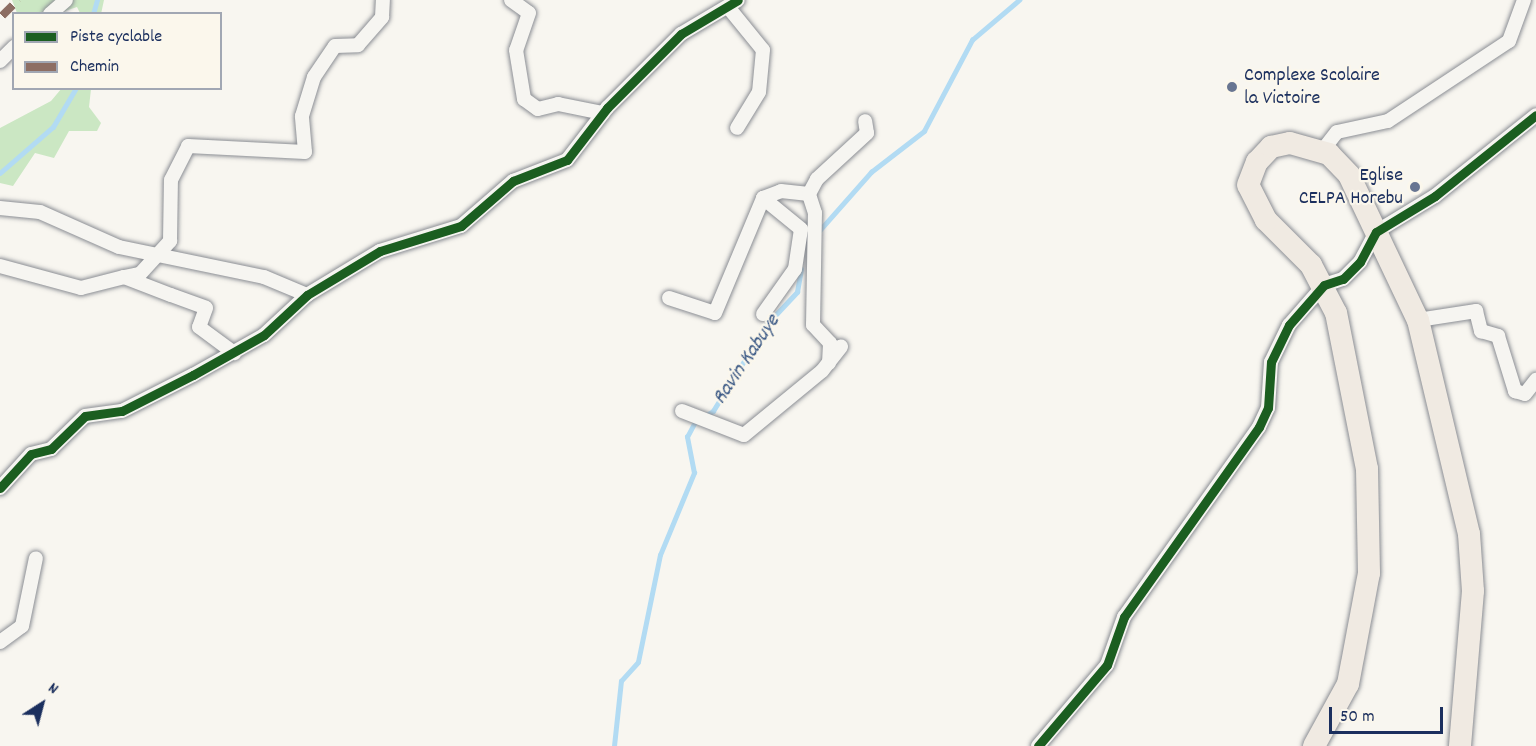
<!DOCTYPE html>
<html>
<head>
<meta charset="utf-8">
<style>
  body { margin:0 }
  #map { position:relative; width:1536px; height:746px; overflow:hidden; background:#f8f6f0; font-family:Dekko,sans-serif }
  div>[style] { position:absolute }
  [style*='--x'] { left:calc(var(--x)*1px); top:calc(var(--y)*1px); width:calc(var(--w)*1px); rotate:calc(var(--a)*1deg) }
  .green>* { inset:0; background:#cbe7c3 }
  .stream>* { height:4.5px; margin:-2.25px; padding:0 2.25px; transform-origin:2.25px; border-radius:2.25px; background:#b2dbf3 }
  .roads { filter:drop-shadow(0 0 2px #8b8e94) drop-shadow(0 0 2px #8b8e94) }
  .minor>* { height:14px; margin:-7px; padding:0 7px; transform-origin:7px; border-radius:7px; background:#f6f5f1 }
  .trunk>* { height:22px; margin:-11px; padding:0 11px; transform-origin:11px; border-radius:11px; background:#f0eae2 }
  .quiet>* { height:8px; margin-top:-4px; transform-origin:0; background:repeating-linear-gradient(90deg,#8d6e63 0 15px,transparent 0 23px) }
  .cycleway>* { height:9px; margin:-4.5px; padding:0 4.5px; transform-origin:4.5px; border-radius:4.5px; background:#1b5e20 }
  .dots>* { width:16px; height:16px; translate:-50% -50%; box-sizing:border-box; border:3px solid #fbf7ec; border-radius:50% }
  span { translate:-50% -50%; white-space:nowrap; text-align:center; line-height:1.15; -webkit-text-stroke:4.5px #fbf7ec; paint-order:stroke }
  .poi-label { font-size:20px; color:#1b2f5e }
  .left { translate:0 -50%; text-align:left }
  .right { translate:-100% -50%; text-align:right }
  .water-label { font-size:21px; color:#395784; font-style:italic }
  .legend { position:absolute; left:12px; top:12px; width:210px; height:78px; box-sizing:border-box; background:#fbf7ec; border:2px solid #a1a7b3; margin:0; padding:8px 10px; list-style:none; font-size:18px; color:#1b2f5e }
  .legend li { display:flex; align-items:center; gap:12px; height:30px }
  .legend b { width:30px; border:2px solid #a1a7b3 }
  .north { position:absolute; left:12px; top:674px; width:60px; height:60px; -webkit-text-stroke:4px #fbf7ec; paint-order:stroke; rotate:36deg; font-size:16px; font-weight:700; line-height:24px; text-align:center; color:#1b2f5e }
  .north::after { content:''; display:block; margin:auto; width:21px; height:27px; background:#1b2f5e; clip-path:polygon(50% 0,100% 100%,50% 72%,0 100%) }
  .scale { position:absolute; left:1329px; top:707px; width:114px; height:27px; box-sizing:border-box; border:3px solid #1b2f5e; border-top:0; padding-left:8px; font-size:18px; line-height:21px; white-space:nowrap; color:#1b2f5e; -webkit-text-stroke:4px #fbf7ec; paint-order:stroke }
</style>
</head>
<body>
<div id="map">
  <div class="green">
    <i style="clip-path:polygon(12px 0,104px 0,101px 14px,80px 13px,77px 7px,59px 13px,17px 13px)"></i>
    <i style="clip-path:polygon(62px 88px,91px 89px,89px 107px,101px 123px,97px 131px,69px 131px,54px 158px,35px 153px,13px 186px,0 183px,0 128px,51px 101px)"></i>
  </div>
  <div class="stream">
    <i style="--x:93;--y:14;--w:15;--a:-74"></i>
    <i style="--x:0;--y:173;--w:70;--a:-41"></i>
    <i style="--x:53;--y:127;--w:45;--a:-59.5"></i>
    <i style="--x:819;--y:231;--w:79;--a:-48.6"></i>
    <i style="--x:871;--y:172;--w:67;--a:-37.7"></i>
    <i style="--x:924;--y:131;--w:103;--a:-62.2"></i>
    <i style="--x:972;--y:40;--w:62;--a:-40.4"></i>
    <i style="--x:614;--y:746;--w:65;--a:-83.9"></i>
    <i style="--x:621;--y:681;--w:25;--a:-48"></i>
    <i style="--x:638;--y:662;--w:109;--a:-78.4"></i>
    <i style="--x:660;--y:555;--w:89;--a:-67.5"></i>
    <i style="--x:694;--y:473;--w:37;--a:-101"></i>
    <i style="--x:687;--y:437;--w:17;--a:-62"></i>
    <i style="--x:695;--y:422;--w:21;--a:-31"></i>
    <i style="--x:713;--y:411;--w:102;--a:-58.2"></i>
    <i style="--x:767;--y:324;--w:44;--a:-46.8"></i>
    <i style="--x:797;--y:292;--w:23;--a:-80"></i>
  </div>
  <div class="roads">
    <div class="minor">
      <i style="--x:511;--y:0;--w:22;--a:36"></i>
      <i style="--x:529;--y:13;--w:39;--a:109"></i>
      <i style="--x:516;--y:50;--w:50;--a:80.7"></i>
      <i style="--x:524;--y:99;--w:17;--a:36"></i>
      <i style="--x:538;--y:109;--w:21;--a:-14"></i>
      <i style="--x:558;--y:104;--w:46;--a:11.3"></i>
      <i style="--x:728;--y:7;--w:55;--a:50.9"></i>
      <i style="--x:763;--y:50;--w:42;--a:95.4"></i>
      <i style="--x:759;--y:92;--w:42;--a:121.4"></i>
      <i style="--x:50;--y:14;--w:21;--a:-41"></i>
      <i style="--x:0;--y:61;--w:20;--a:-45"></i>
      <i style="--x:1322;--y:151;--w:24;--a:-52"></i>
      <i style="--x:1337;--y:132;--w:52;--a:-12.2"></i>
      <i style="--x:1388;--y:121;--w:145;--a:-33.5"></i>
      <i style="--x:1509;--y:41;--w:44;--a:-69.9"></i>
      <i style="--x:0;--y:208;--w:40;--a:5.7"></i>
      <i style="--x:40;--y:212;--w:86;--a:23.9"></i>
      <i style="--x:119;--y:247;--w:148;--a:11.7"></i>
      <i style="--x:264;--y:277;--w:47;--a:22.7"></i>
      <i style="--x:0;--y:266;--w:84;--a:15.2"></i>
      <i style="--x:81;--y:288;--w:44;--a:-14.3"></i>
      <i style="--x:124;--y:277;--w:50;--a:21"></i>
      <i style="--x:171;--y:295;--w:37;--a:20"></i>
      <i style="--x:206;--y:308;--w:20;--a:110"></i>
      <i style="--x:199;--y:327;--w:44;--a:36.6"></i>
      <i style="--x:124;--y:277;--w:16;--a:-11"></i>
      <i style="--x:140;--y:274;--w:45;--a:-47.7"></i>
      <i style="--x:170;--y:241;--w:61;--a:-89.1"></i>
      <i style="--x:171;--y:180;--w:38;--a:-63"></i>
      <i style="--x:188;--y:146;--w:117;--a:2.9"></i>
      <i style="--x:305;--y:152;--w:36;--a:-95"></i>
      <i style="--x:302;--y:116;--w:41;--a:-72.9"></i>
      <i style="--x:314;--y:77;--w:37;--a:-56"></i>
      <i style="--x:335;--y:46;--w:23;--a:-2"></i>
      <i style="--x:358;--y:45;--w:37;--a:-49"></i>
      <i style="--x:382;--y:17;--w:17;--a:-87"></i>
      <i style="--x:669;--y:298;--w:48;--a:18.1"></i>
      <i style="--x:715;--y:313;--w:125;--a:-67.3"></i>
      <i style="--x:763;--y:198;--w:19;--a:-21"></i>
      <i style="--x:781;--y:191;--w:28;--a:6"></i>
      <i style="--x:763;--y:314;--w:55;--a:-54.6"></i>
      <i style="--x:795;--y:269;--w:40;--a:-81.5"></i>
      <i style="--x:801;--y:229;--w:49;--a:-140.8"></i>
      <i style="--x:1418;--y:320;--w:59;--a:-8.8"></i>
      <i style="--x:1476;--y:311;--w:21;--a:76"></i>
      <i style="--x:1481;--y:331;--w:18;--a:16"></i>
      <i style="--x:1498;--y:336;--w:58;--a:72.8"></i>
      <i style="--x:1515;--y:391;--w:10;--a:17"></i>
      <i style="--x:1525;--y:394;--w:18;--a:-52"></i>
      <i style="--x:829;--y:363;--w:20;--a:-87"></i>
      <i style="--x:830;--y:343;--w:25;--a:-133"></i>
      <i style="--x:813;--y:325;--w:112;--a:-89"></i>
      <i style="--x:815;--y:213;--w:20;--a:-108"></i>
      <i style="--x:809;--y:194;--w:17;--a:-62"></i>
      <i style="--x:817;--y:179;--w:68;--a:-42.6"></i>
      <i style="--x:867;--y:133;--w:12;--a:-99"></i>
      <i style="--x:682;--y:411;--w:66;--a:21.2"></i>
      <i style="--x:744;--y:435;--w:101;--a:-39.4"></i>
      <i style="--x:822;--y:371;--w:31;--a:-52"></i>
      <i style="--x:0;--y:488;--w:46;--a:-47.6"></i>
      <i style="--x:31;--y:454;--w:21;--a:-14"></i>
      <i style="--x:51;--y:449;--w:47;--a:-44.1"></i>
      <i style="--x:85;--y:416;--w:37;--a:-8"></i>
      <i style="--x:122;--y:411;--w:80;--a:-26.9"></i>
      <i style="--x:193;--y:375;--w:81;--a:-29.4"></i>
      <i style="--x:264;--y:335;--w:59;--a:-42.9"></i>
      <i style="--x:307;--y:295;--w:85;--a:-31.1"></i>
      <i style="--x:380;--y:251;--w:85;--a:-17.2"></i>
      <i style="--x:461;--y:226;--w:69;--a:-40.9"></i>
      <i style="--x:513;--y:181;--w:58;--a:-21.3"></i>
      <i style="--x:567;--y:160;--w:66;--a:-52.4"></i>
      <i style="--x:607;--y:108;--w:105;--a:-45"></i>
      <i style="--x:681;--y:34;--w:66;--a:-30.8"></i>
      <i style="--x:0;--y:642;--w:27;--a:-36"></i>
      <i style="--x:22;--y:626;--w:69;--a:-78.4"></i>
      <i style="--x:1038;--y:746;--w:106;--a:-49.6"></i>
      <i style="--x:1107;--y:665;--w:51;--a:-70.5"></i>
      <i style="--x:1124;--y:617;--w:233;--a:-54.6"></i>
      <i style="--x:1259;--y:427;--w:21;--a:-65"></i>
      <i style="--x:1268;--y:408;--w:46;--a:-86.3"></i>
      <i style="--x:1271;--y:362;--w:41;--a:-64.1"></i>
      <i style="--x:1289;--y:325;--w:53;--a:-48.8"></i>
      <i style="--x:1324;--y:285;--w:20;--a:-18"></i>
      <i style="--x:1343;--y:279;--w:24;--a:-45"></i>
      <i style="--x:1360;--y:262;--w:34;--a:-62"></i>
      <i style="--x:1376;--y:232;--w:69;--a:-31.4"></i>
      <i style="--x:1435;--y:196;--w:129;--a:-38.7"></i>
    </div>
    <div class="trunk">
      <i style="--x:1314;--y:746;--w:71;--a:-61.3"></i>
      <i style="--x:1348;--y:684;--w:113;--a:-79.3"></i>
      <i style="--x:1369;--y:573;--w:104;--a:-91.1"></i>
      <i style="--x:1367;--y:469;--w:159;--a:-101.2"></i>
      <i style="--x:1336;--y:313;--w:54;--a:-117.5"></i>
      <i style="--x:1311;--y:265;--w:64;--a:-135"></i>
      <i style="--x:1266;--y:220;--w:39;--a:-117"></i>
      <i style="--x:1248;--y:185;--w:25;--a:-69"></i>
      <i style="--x:1257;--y:162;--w:21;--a:-47"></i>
      <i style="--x:1271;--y:147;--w:19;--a:-12"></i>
      <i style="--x:1290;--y:143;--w:41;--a:15.8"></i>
      <i style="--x:1329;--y:154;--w:29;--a:46"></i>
      <i style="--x:1349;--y:175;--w:161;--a:64.6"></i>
      <i style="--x:1418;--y:320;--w:220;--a:76.6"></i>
      <i style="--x:1469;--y:534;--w:57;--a:86"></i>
      <i style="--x:1473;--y:591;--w:156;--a:94.8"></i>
    </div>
  </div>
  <div class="quiet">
    <i style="--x:2;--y:16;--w:23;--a:-45"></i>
  </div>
  <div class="cycleway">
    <i style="--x:0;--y:488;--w:46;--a:-47.6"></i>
    <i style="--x:31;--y:454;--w:21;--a:-14"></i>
    <i style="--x:51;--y:449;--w:47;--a:-44.1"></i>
    <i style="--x:85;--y:416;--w:37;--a:-8"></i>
    <i style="--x:122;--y:411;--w:80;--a:-26.9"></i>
    <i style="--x:193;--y:375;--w:81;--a:-29.4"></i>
    <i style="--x:264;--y:335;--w:59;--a:-42.9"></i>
    <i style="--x:307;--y:295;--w:85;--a:-31.1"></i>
    <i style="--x:380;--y:251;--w:85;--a:-17.2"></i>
    <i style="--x:461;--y:226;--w:69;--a:-40.9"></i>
    <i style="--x:513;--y:181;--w:58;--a:-21.3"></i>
    <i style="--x:567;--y:160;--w:66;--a:-52.4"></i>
    <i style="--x:607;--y:108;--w:105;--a:-45"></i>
    <i style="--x:681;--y:34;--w:66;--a:-30.8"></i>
    <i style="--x:1038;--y:746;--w:106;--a:-49.6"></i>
    <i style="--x:1107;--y:665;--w:51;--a:-70.5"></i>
    <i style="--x:1124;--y:617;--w:233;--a:-54.6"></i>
    <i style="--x:1259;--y:427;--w:21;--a:-65"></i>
    <i style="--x:1268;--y:408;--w:46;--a:-86.3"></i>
    <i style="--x:1271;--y:362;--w:41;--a:-64.1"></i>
    <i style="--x:1289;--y:325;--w:53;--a:-48.8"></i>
    <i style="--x:1324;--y:285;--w:20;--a:-18"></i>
    <i style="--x:1343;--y:279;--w:24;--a:-45"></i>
    <i style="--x:1360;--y:262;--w:34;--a:-62"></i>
    <i style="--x:1376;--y:232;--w:69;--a:-31.4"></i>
    <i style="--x:1435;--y:196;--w:129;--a:-38.7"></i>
  </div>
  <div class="dots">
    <i style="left:1232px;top:87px;background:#687591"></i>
    <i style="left:1415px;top:187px;background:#687591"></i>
  </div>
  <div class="poi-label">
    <span class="left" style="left:1244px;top:88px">Complexe Scolaire<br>la Victoire</span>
    <span class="right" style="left:1403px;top:188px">Eglise<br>CELPA Horebu</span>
  </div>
  <div class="water-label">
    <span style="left:747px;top:360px;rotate:-56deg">Ravin Kabuye</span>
  </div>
  <ul class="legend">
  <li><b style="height:8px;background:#1b5e20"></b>Piste cyclable</li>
  <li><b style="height:8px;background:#8d6e63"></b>Chemin</li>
  </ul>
  <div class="north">N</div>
  <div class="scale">50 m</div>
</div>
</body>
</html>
